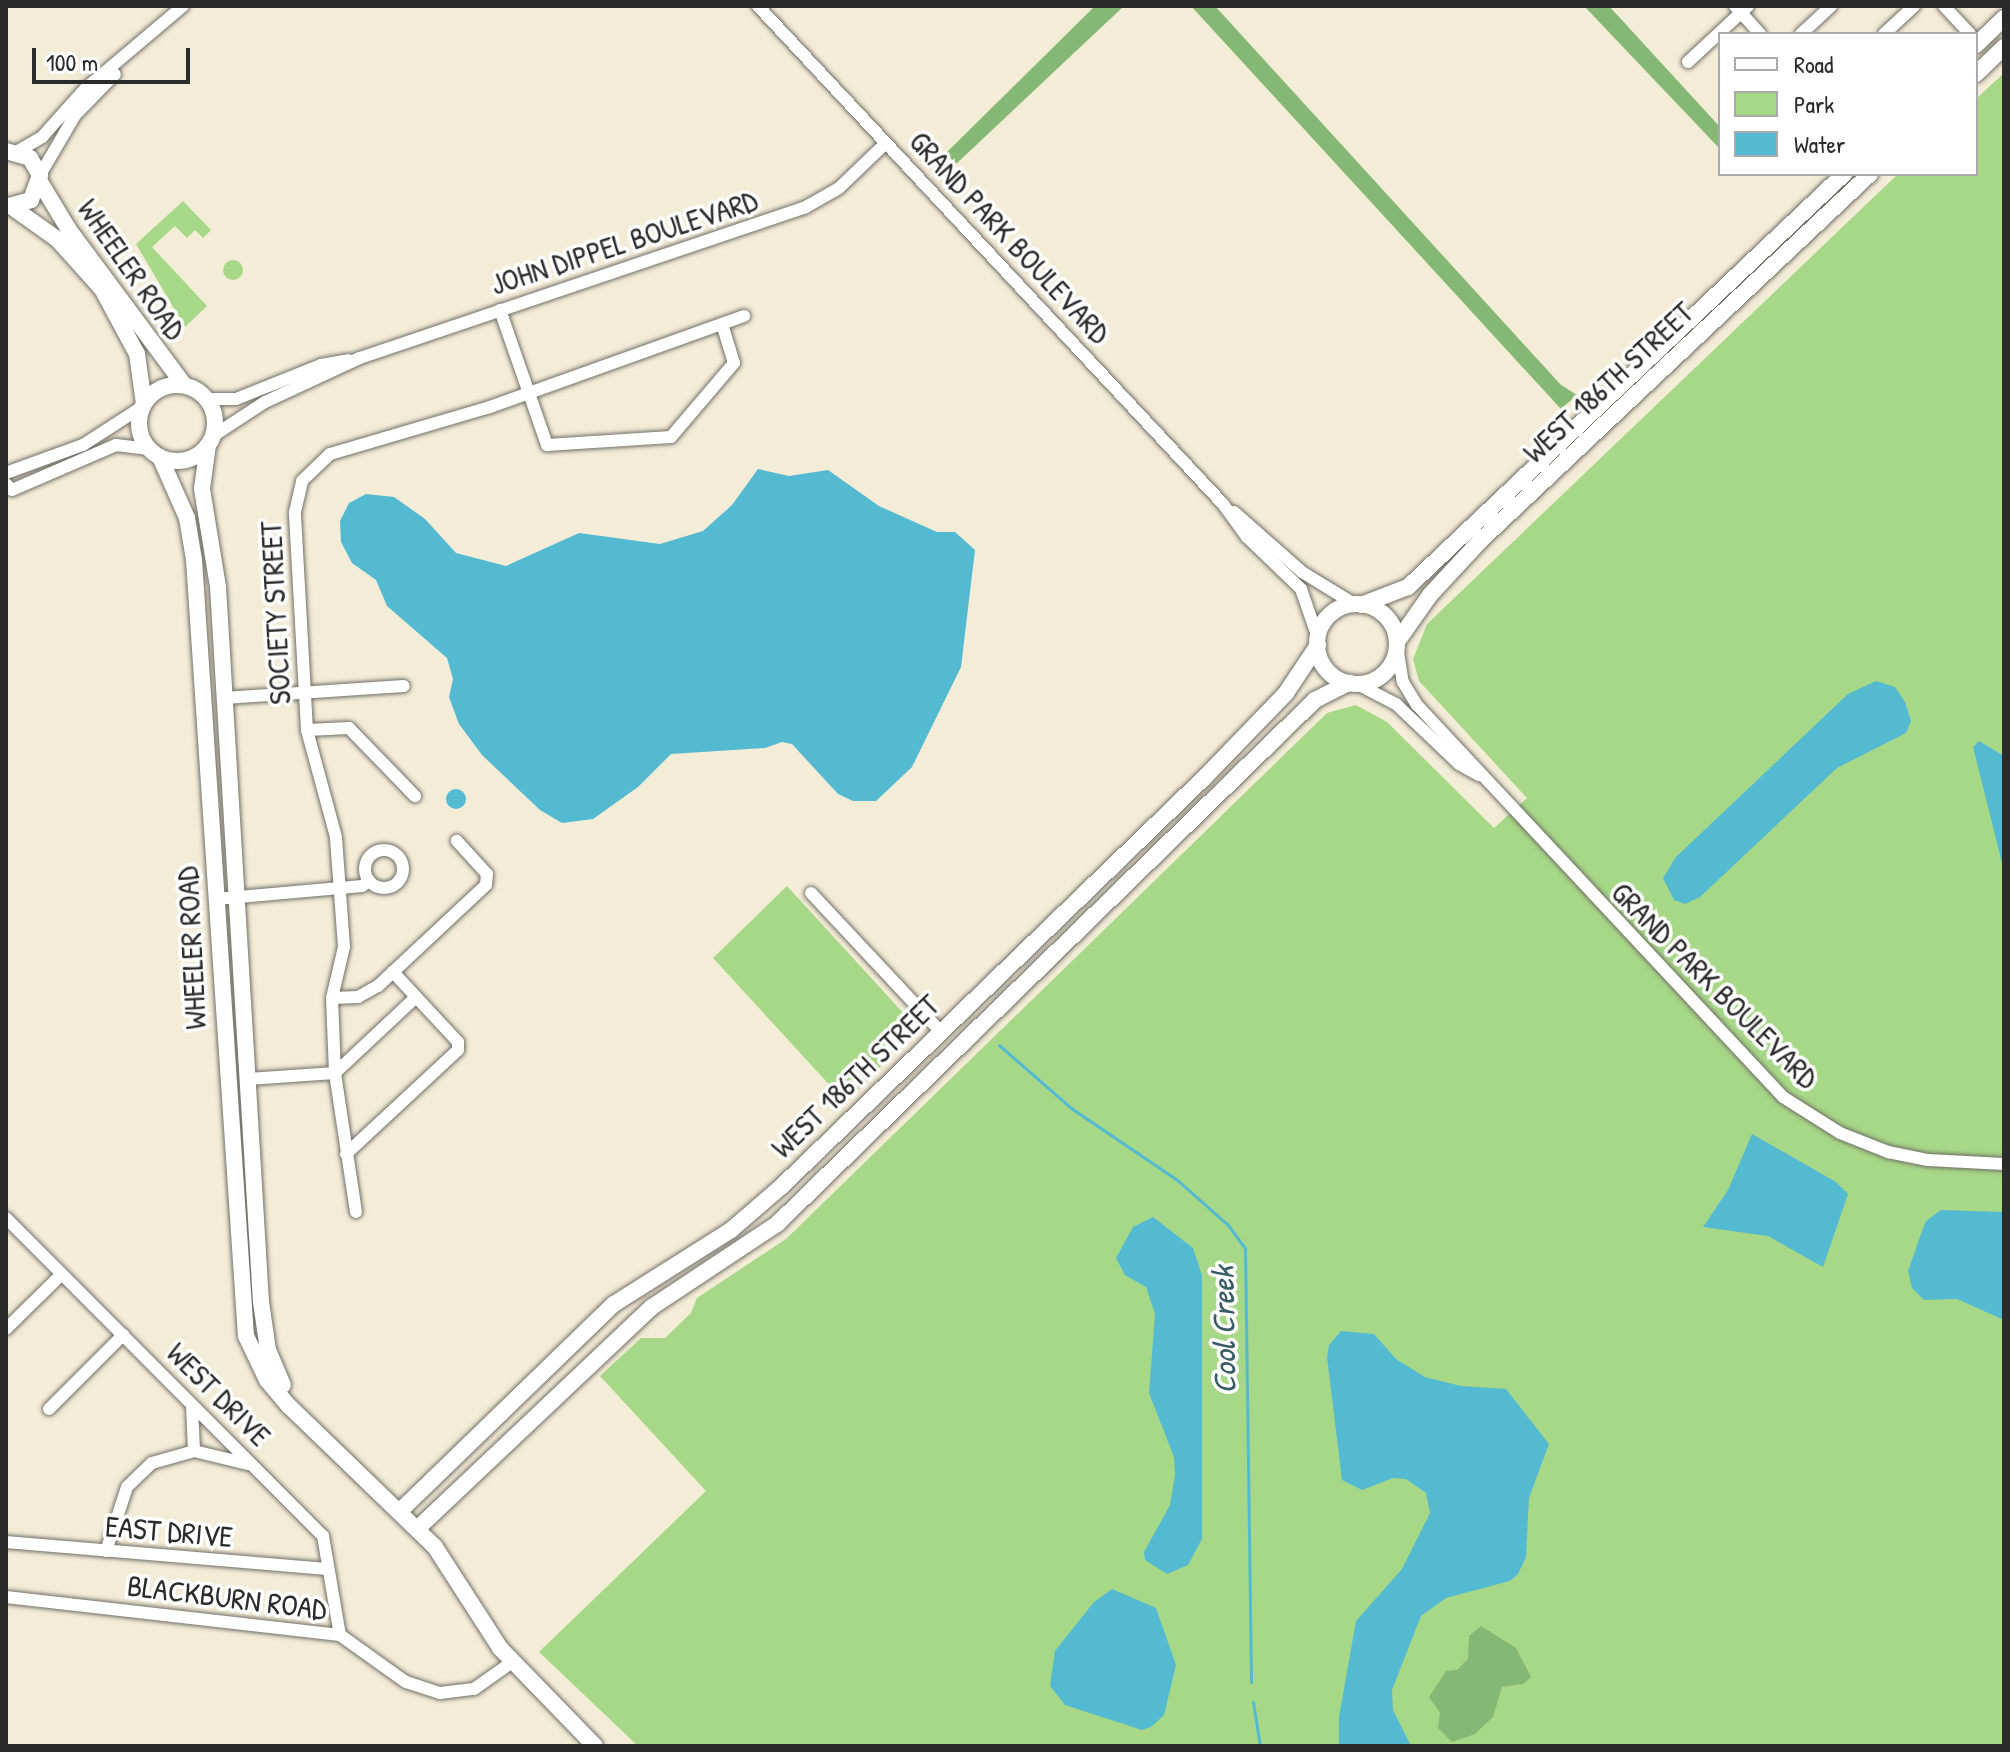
<!DOCTYPE html>
<html>
<head>
<meta charset="utf-8">
<style>
  body { margin:0 }
  #map { position:relative; width:2010px; height:1752px; overflow:hidden; background:#f3ecd7; font-family:"Patrick Hand",sans-serif }
  div>[style] { position:absolute }
  [style*='--x'] { left:calc(var(--x)*1px); top:calc(var(--y)*1px); width:calc(var(--w)*1px); rotate:calc(var(--a)*1deg) }
  .green>* { inset:0; background:#a7d887 }
  .round { border-radius:50% }
  .forest>* { inset:0; background:#85b874 }
  .water>* { inset:0; background:#54bad2 }
  .stream>* { height:3px; margin:-1.5px; padding:0 1.5px; transform-origin:1.5px; border-radius:1.5px; background:#54bad2 }
  .roads { filter:drop-shadow(0 0 2px #716f67) drop-shadow(0 0 2px #716f67) }
  .minor>* { height:12px; margin:-6px; padding:0 6px; transform-origin:6px; border-radius:6px; background:#fff }
  .minor>.ring { margin:-6px; padding:0; box-sizing:content-box; background:none; border:12px solid #fff; border-radius:50% }
  .tertiary>* { height:16px; margin:-8px; padding:0 8px; transform-origin:8px; border-radius:8px; background:#fff }
  .tertiary>.ring { margin:-8px; padding:0; box-sizing:content-box; background:none; border:16px solid #fff; border-radius:50% }
  span { translate:-50% -50%; white-space:nowrap; text-align:center; line-height:1.15; -webkit-text-stroke:7px #fff; paint-order:stroke }
  .street-label { font-size:30px; color:#2b2b2b }
  .water-label { font-size:32px; color:#395d65; font-style:italic }
  .frame { position:absolute; inset:0; border:8px solid #2b2b2b; pointer-events:none }
  .legend { position:absolute; left:1718px; top:32px; width:260px; height:144px; box-sizing:border-box; background:#fff; border:2px solid #aaa; margin:0; padding:10px 14px; list-style:none; font-size:24px; color:#2b2b2b }
  .legend li { display:flex; align-items:center; gap:16px; height:40px }
  .legend b { width:40px; border:2px solid #aaa }
  .scale { position:absolute; left:32px; top:48px; width:158px; height:36px; box-sizing:border-box; border:4px solid #2b2b2b; border-top:0; padding-left:10px; font-size:24px; line-height:28px; white-space:nowrap; color:#2b2b2b; -webkit-text-stroke:6px #fff; paint-order:stroke }
</style>
</head>
<body>
<div id="map">
  <div class="green">
    <i style="clip-path:polygon(2004px 73px,2004px 1746px,638px 1746px,539px 1652px,706px 1491px,600px 1376px,641px 1338px,665px 1338px,691px 1313px,697px 1298px,786px 1239px,1327px 713px,1356px 705px,1387px 722px,1494px 828px,1527px 798px,1419px 681px,1413px 659px,1427px 624px,1898px 174px,1976px 174px,1976px 99px)"></i>
    <i style="clip-path:polygon(183px 201px,211px 230px,203px 238px,195px 230px,187px 238px,175px 226px,152px 247px,207px 306px,185px 327px,136px 244px)"></i>
    <i class="round" style="left:223px;top:260px;width:20px;height:20px"></i>
    <i style="clip-path:polygon(787px 886px,917px 1028px,846px 1103px,713px 958px)"></i>
  </div>
  <div class="forest">
    <i style="clip-path:polygon(1095px 6px,1124px 6px,956px 164px,946px 153px)"></i>
    <i style="clip-path:polygon(1191px 6px,1215px 6px,1561px 385px,1577px 395px,1561px 409px)"></i>
    <i style="clip-path:polygon(1584px 6px,1609px 6px,1720px 127px,1720px 149px)"></i>
    <i style="clip-path:polygon(1481px 1626px,1516px 1648px,1531px 1677px,1523px 1684px,1502px 1687px,1493px 1717px,1475px 1734px,1452px 1742px,1438px 1728px,1440px 1713px,1429px 1697px,1446px 1671px,1457px 1670px,1468px 1659px,1469px 1636px)"></i>
  </div>
  <div class="water">
    <i style="clip-path:polygon(758px 469px,789px 476px,828px 470px,879px 506px,937px 532px,955px 532px,975px 550px,961px 667px,912px 767px,876px 801px,853px 801px,838px 794px,792px 744px,782px 742px,765px 748px,671px 754px,638px 787px,593px 819px,562px 823px,540px 810px,482px 755px,459px 724px,449px 697px,453px 679px,447px 658px,387px 606px,376px 580px,352px 563px,341px 542px,340px 521px,349px 503px,366px 494px,394px 497px,425px 519px,456px 553px,506px 566px,579px 533px,660px 544px,703px 531px,732px 505px)"></i>
    <i style="clip-path:polygon(1876px 681px,1895px 687px,1905px 702px,1911px 721px,1906px 733px,1837px 768px,1700px 897px,1685px 904px,1674px 900px,1663px 878px,1676px 857px,1848px 694px)"></i>
    <i style="clip-path:polygon(1979px 741px,2004px 756px,2004px 871px,1973px 747px)"></i>
    <i class="round" style="left:446px;top:789px;width:20px;height:20px"></i>
    <i style="clip-path:polygon(1752px 1134px,1836px 1182px,1848px 1194px,1823px 1267px,1768px 1236px,1703px 1227px,1728px 1190px)"></i>
    <i style="clip-path:polygon(1941px 1210px,2004px 1212px,2004px 1320px,1957px 1299px,1924px 1300px,1912px 1288px,1908px 1271px,1921px 1234px,1926px 1221px)"></i>
    <i style="clip-path:polygon(1153px 1217px,1193px 1248px,1202px 1275px,1202px 1539px,1188px 1565px,1167px 1574px,1145px 1560px,1144px 1552px,1170px 1505px,1175px 1475px,1174px 1457px,1149px 1393px,1155px 1314px,1146px 1287px,1125px 1275px,1116px 1258px,1133px 1227px)"></i>
    <i style="clip-path:polygon(1341px 1331px,1374px 1334px,1396px 1359px,1425px 1377px,1461px 1386px,1506px 1389px,1549px 1444px,1529px 1498px,1526px 1557px,1518px 1574px,1510px 1581px,1446px 1598px,1421px 1616px,1392px 1690px,1393px 1710px,1411px 1746px,1339px 1746px,1339px 1717px,1356px 1621px,1402px 1569px,1430px 1513px,1426px 1493px,1406px 1479px,1393px 1478px,1362px 1490px,1342px 1480px,1327px 1357px,1329px 1345px)"></i>
    <i style="clip-path:polygon(1112px 1589px,1156px 1608px,1176px 1665px,1164px 1715px,1151px 1727px,1142px 1730px,1065px 1705px,1050px 1686px,1055px 1651px,1094px 1602px)"></i>
  </div>
  <div class="stream">
    <i style="--x:999;--y:1045;--w:96;--a:41.2"></i>
    <i style="--x:1071;--y:1108;--w:127;--a:34.1"></i>
    <i style="--x:1176;--y:1179;--w:69;--a:41.5"></i>
    <i style="--x:1228;--y:1225;--w:29;--a:54"></i>
    <i style="--x:1245;--y:1248;--w:434;--a:89.2"></i>
    <i style="--x:1253;--y:1702;--w:45;--a:81"></i>
  </div>
  <div class="roads">
    <div class="minor">
      <i style="--x:758;--y:6;--w:681;--a:46.96"></i>
      <i style="--x:1223;--y:504;--w:41;--a:54"></i>
      <i style="--x:1247;--y:537;--w:75;--a:43.9"></i>
      <i style="--x:1301;--y:589;--w:52;--a:70.9"></i>
      <i style="--x:1735;--y:6;--w:38;--a:48"></i>
      <i style="--x:1944;--y:6;--w:38;--a:47"></i>
      <i style="--x:1801;--y:34;--w:41;--a:-43"></i>
      <i style="--x:1884;--y:34;--w:41;--a:-43"></i>
      <i style="--x:1688;--y:62;--w:82;--a:-43"></i>
      <i style="--x:18;--y:151;--w:28;--a:-30"></i>
      <i style="--x:42;--y:137;--w:66;--a:-48.1"></i>
      <i style="--x:86;--y:88;--w:127;--a:-40.2"></i>
      <i style="--x:40;--y:175;--w:69;--a:-59.7"></i>
      <i style="--x:75;--y:115;--w:57;--a:-45.7"></i>
      <i style="--x:500;--y:310;--w:143;--a:70.8"></i>
      <i style="--x:547;--y:445;--w:124;--a:-3.7"></i>
      <i style="--x:671;--y:437;--w:97;--a:-49.6"></i>
      <i style="--x:734;--y:363;--w:41;--a:-107.1"></i>
      <i style="--x:207;--y:399;--w:29;--a:0"></i>
      <i style="--x:236;--y:399;--w:92;--a:-21.8"></i>
      <i style="--x:321;--y:365;--w:28;--a:-10"></i>
      <i style="--x:213;--y:436;--w:62;--a:-33.2"></i>
      <i style="--x:265;--y:402;--w:105;--a:-24.9"></i>
      <i style="--x:360;--y:358;--w:469;--a:-18.7"></i>
      <i style="--x:804;--y:208;--w:40;--a:-29.7"></i>
      <i style="--x:839;--y:188;--w:65;--a:-43.8"></i>
      <i style="--x:6;--y:473;--w:82;--a:-20"></i>
      <i style="--x:83;--y:445;--w:70;--a:-32.8"></i>
      <i style="--x:6;--y:484;--w:8;--a:45"></i>
      <i style="--x:12;--y:490;--w:113;--a:-23.4"></i>
      <i style="--x:116;--y:445;--w:33;--a:7"></i>
      <i style="--x:1234;--y:512;--w:91;--a:41.4"></i>
      <i style="--x:1302;--y:572;--w:61;--a:31.6"></i>
      <i style="--x:1397;--y:646;--w:36;--a:81"></i>
      <i style="--x:1403;--y:682;--w:27;--a:59"></i>
      <i style="--x:1417;--y:705;--w:536;--a:46.96"></i>
      <i style="--x:1783;--y:1097;--w:67;--a:32.3"></i>
      <i style="--x:1840;--y:1133;--w:52;--a:21.6"></i>
      <i style="--x:1888;--y:1152;--w:41;--a:11.3"></i>
      <i style="--x:1928;--y:1160;--w:76;--a:3"></i>
      <i style="--x:1357;--y:684;--w:44;--a:27.1"></i>
      <i style="--x:1396;--y:704;--w:87;--a:43.6"></i>
      <i style="--x:1459;--y:764;--w:23;--a:29"></i>
      <i style="--x:224;--y:698;--w:180;--a:-3.8"></i>
      <i style="--x:307;--y:730;--w:42;--a:-2.7"></i>
      <i style="--x:349;--y:728;--w:95;--a:45.9"></i>
      <i class="ring" style="left:365px;top:850px;width:26px;height:26px"></i>
      <i style="--x:811;--y:893;--w:190;--a:46.9"></i>
      <i style="--x:216;--y:899;--w:147;--a:-5.1"></i>
      <i style="--x:362;--y:886;--w:9;--a:-36"></i>
      <i style="--x:332;--y:998;--w:26;--a:-2"></i>
      <i style="--x:358;--y:997;--w:23;--a:-29"></i>
      <i style="--x:378;--y:986;--w:148;--a:-43.1"></i>
      <i style="--x:486;--y:885;--w:11;--a:-85"></i>
      <i style="--x:487;--y:874;--w:45;--a:-132.3"></i>
      <i style="--x:248;--y:1079;--w:87;--a:-3.9"></i>
      <i style="--x:335;--y:1073;--w:111;--a:-43.2"></i>
      <i style="--x:346;--y:1154;--w:153;--a:-42.9"></i>
      <i style="--x:458;--y:1050;--w:8;--a:-90"></i>
      <i style="--x:458;--y:1042;--w:96;--a:-132.9"></i>
      <i style="--x:356;--y:1212;--w:141;--a:-98.6"></i>
      <i style="--x:335;--y:1073;--w:75;--a:-92.3"></i>
      <i style="--x:332;--y:998;--w:52;--a:-76.8"></i>
      <i style="--x:344;--y:947;--w:110;--a:-94.2"></i>
      <i style="--x:336;--y:837;--w:111;--a:-105.2"></i>
      <i style="--x:307;--y:730;--w:218;--a:-93.2"></i>
      <i style="--x:295;--y:512;--w:32;--a:-77"></i>
      <i style="--x:302;--y:481;--w:39;--a:-44"></i>
      <i style="--x:330;--y:454;--w:167;--a:-16.4"></i>
      <i style="--x:490;--y:407;--w:270;--a:-19.7"></i>
      <i style="--x:6;--y:1218;--w:449;--a:45.1"></i>
      <i style="--x:323;--y:1536;--w:100;--a:80.3"></i>
      <i style="--x:6;--y:1329;--w:78;--a:-44.5"></i>
      <i style="--x:192;--y:1405;--w:46;--a:87.5"></i>
      <i style="--x:49;--y:1409;--w:105;--a:-45"></i>
      <i style="--x:6;--y:1542;--w:322;--a:4.8"></i>
      <i style="--x:106;--y:1551;--w:67;--a:-71.8"></i>
      <i style="--x:127;--y:1487;--w:35;--a:-44"></i>
      <i style="--x:152;--y:1463;--w:44;--a:-15.9"></i>
      <i style="--x:194;--y:1451;--w:56;--a:13.5"></i>
      <i style="--x:6;--y:1597;--w:336;--a:6.5"></i>
      <i style="--x:340;--y:1635;--w:81;--a:35.5"></i>
      <i style="--x:406;--y:1682;--w:36;--a:18"></i>
      <i style="--x:440;--y:1693;--w:34;--a:-7"></i>
      <i style="--x:474;--y:1689;--w:47;--a:-35.4"></i>
    </div>
    <div class="tertiary">
      <i style="--x:1976;--y:45;--w:39;--a:-44"></i>
      <i style="--x:1976;--y:74;--w:39;--a:-44"></i>
      <i style="--x:6;--y:151;--w:25;--a:16"></i>
      <i style="--x:30;--y:158;--w:20;--a:60"></i>
      <i style="--x:40;--y:175;--w:27;--a:110"></i>
      <i style="--x:31;--y:200;--w:24;--a:165"></i>
      <i style="--x:40;--y:182;--w:56;--a:58.9"></i>
      <i style="--x:69;--y:230;--w:193;--a:53.4"></i>
      <i style="--x:12;--y:207;--w:55;--a:35.4"></i>
      <i style="--x:57;--y:239;--w:67;--a:48"></i>
      <i style="--x:102;--y:289;--w:74;--a:61.7"></i>
      <i style="--x:137;--y:354;--w:50;--a:82"></i>
      <i class="ring" style="left:139px;top:385px;width:60px;height:60px"></i>
      <i style="--x:208;--y:445;--w:44;--a:97.8"></i>
      <i style="--x:202;--y:489;--w:99;--a:80.7"></i>
      <i style="--x:218;--y:587;--w:716;--a:86.56"></i>
      <i style="--x:261;--y:1302;--w:49;--a:81.7"></i>
      <i style="--x:268;--y:1350;--w:38;--a:67"></i>
      <i style="--x:160;--y:457;--w:67;--a:66.1"></i>
      <i style="--x:187;--y:518;--w:43;--a:80.5"></i>
      <i style="--x:194;--y:560;--w:778;--a:86.17"></i>
      <i style="--x:246;--y:1336;--w:49;--a:64.5"></i>
      <i style="--x:267;--y:1380;--w:34;--a:50"></i>
      <i style="--x:289;--y:1406;--w:203;--a:44"></i>
      <i style="--x:435;--y:1547;--w:120;--a:57.2"></i>
      <i style="--x:500;--y:1648;--w:136;--a:45.9"></i>
      <i class="ring" style="left:1317px;top:604px;width:64px;height:64px"></i>
      <i style="--x:1361;--y:605;--w:50;--a:-21"></i>
      <i style="--x:1408;--y:587;--w:601;--a:-43.45"></i>
      <i style="--x:1397;--y:642;--w:57;--a:-54.9"></i>
      <i style="--x:1430;--y:595;--w:75;--a:-47.2"></i>
      <i style="--x:1481;--y:540;--w:534;--a:-43.26"></i>
      <i style="--x:399;--y:1512;--w:299;--a:-44.1"></i>
      <i style="--x:614;--y:1304;--w:138;--a:-32.3"></i>
      <i style="--x:731;--y:1230;--w:67;--a:-40.8"></i>
      <i style="--x:782;--y:1186;--w:588;--a:-44.04"></i>
      <i style="--x:1205;--y:777;--w:117;--a:-46"></i>
      <i style="--x:1286;--y:693;--w:58;--a:-56.3"></i>
      <i style="--x:417;--y:1529;--w:323;--a:-43.4"></i>
      <i style="--x:652;--y:1307;--w:150;--a:-33.6"></i>
      <i style="--x:777;--y:1224;--w:751;--a:-44.24"></i>
      <i style="--x:1315;--y:700;--w:38;--a:-27"></i>
    </div>
  </div>
  <div class="street-label">
    <span style="left:1010px;top:237px;rotate:47deg">GRAND PARK BOULEVARD</span>
    <span style="left:624px;top:242px;rotate:-18deg">JOHN DIPPEL BOULEVARD</span>
    <span style="left:132px;top:269px;rotate:55deg">WHEELER ROAD</span>
    <span style="left:1608px;top:382px;rotate:-43deg">WEST 186TH STREET</span>
    <span style="left:275px;top:613px;rotate:-93deg">SOCIETY STREET</span>
    <span style="left:191px;top:948px;rotate:-93deg">WHEELER ROAD</span>
    <span style="left:1715px;top:985px;rotate:45deg">GRAND PARK BOULEVARD</span>
    <span style="left:855px;top:1076px;rotate:-44deg">WEST 186TH STREET</span>
    <span style="left:219px;top:1394px;rotate:45deg">WEST DRIVE</span>
    <span style="left:169px;top:1531px;rotate:5deg">EAST DRIVE</span>
    <span style="left:227px;top:1597px;rotate:7deg">BLACKBURN ROAD</span>
  </div>
  <div class="water-label">
    <span style="left:1224px;top:1330px;rotate:-91deg">Cool Creek</span>
  </div>
  <div class="frame"></div>
  <ul class="legend">
  <li><b style="height:10px;background:#fff"></b>Road</li>
  <li><b style="height:22px;background:#a7d887"></b>Park</li>
  <li><b style="height:22px;background:#54bad2"></b>Water</li>
  </ul>
  <div class="scale">100 m</div>
</div>
</body>
</html>
